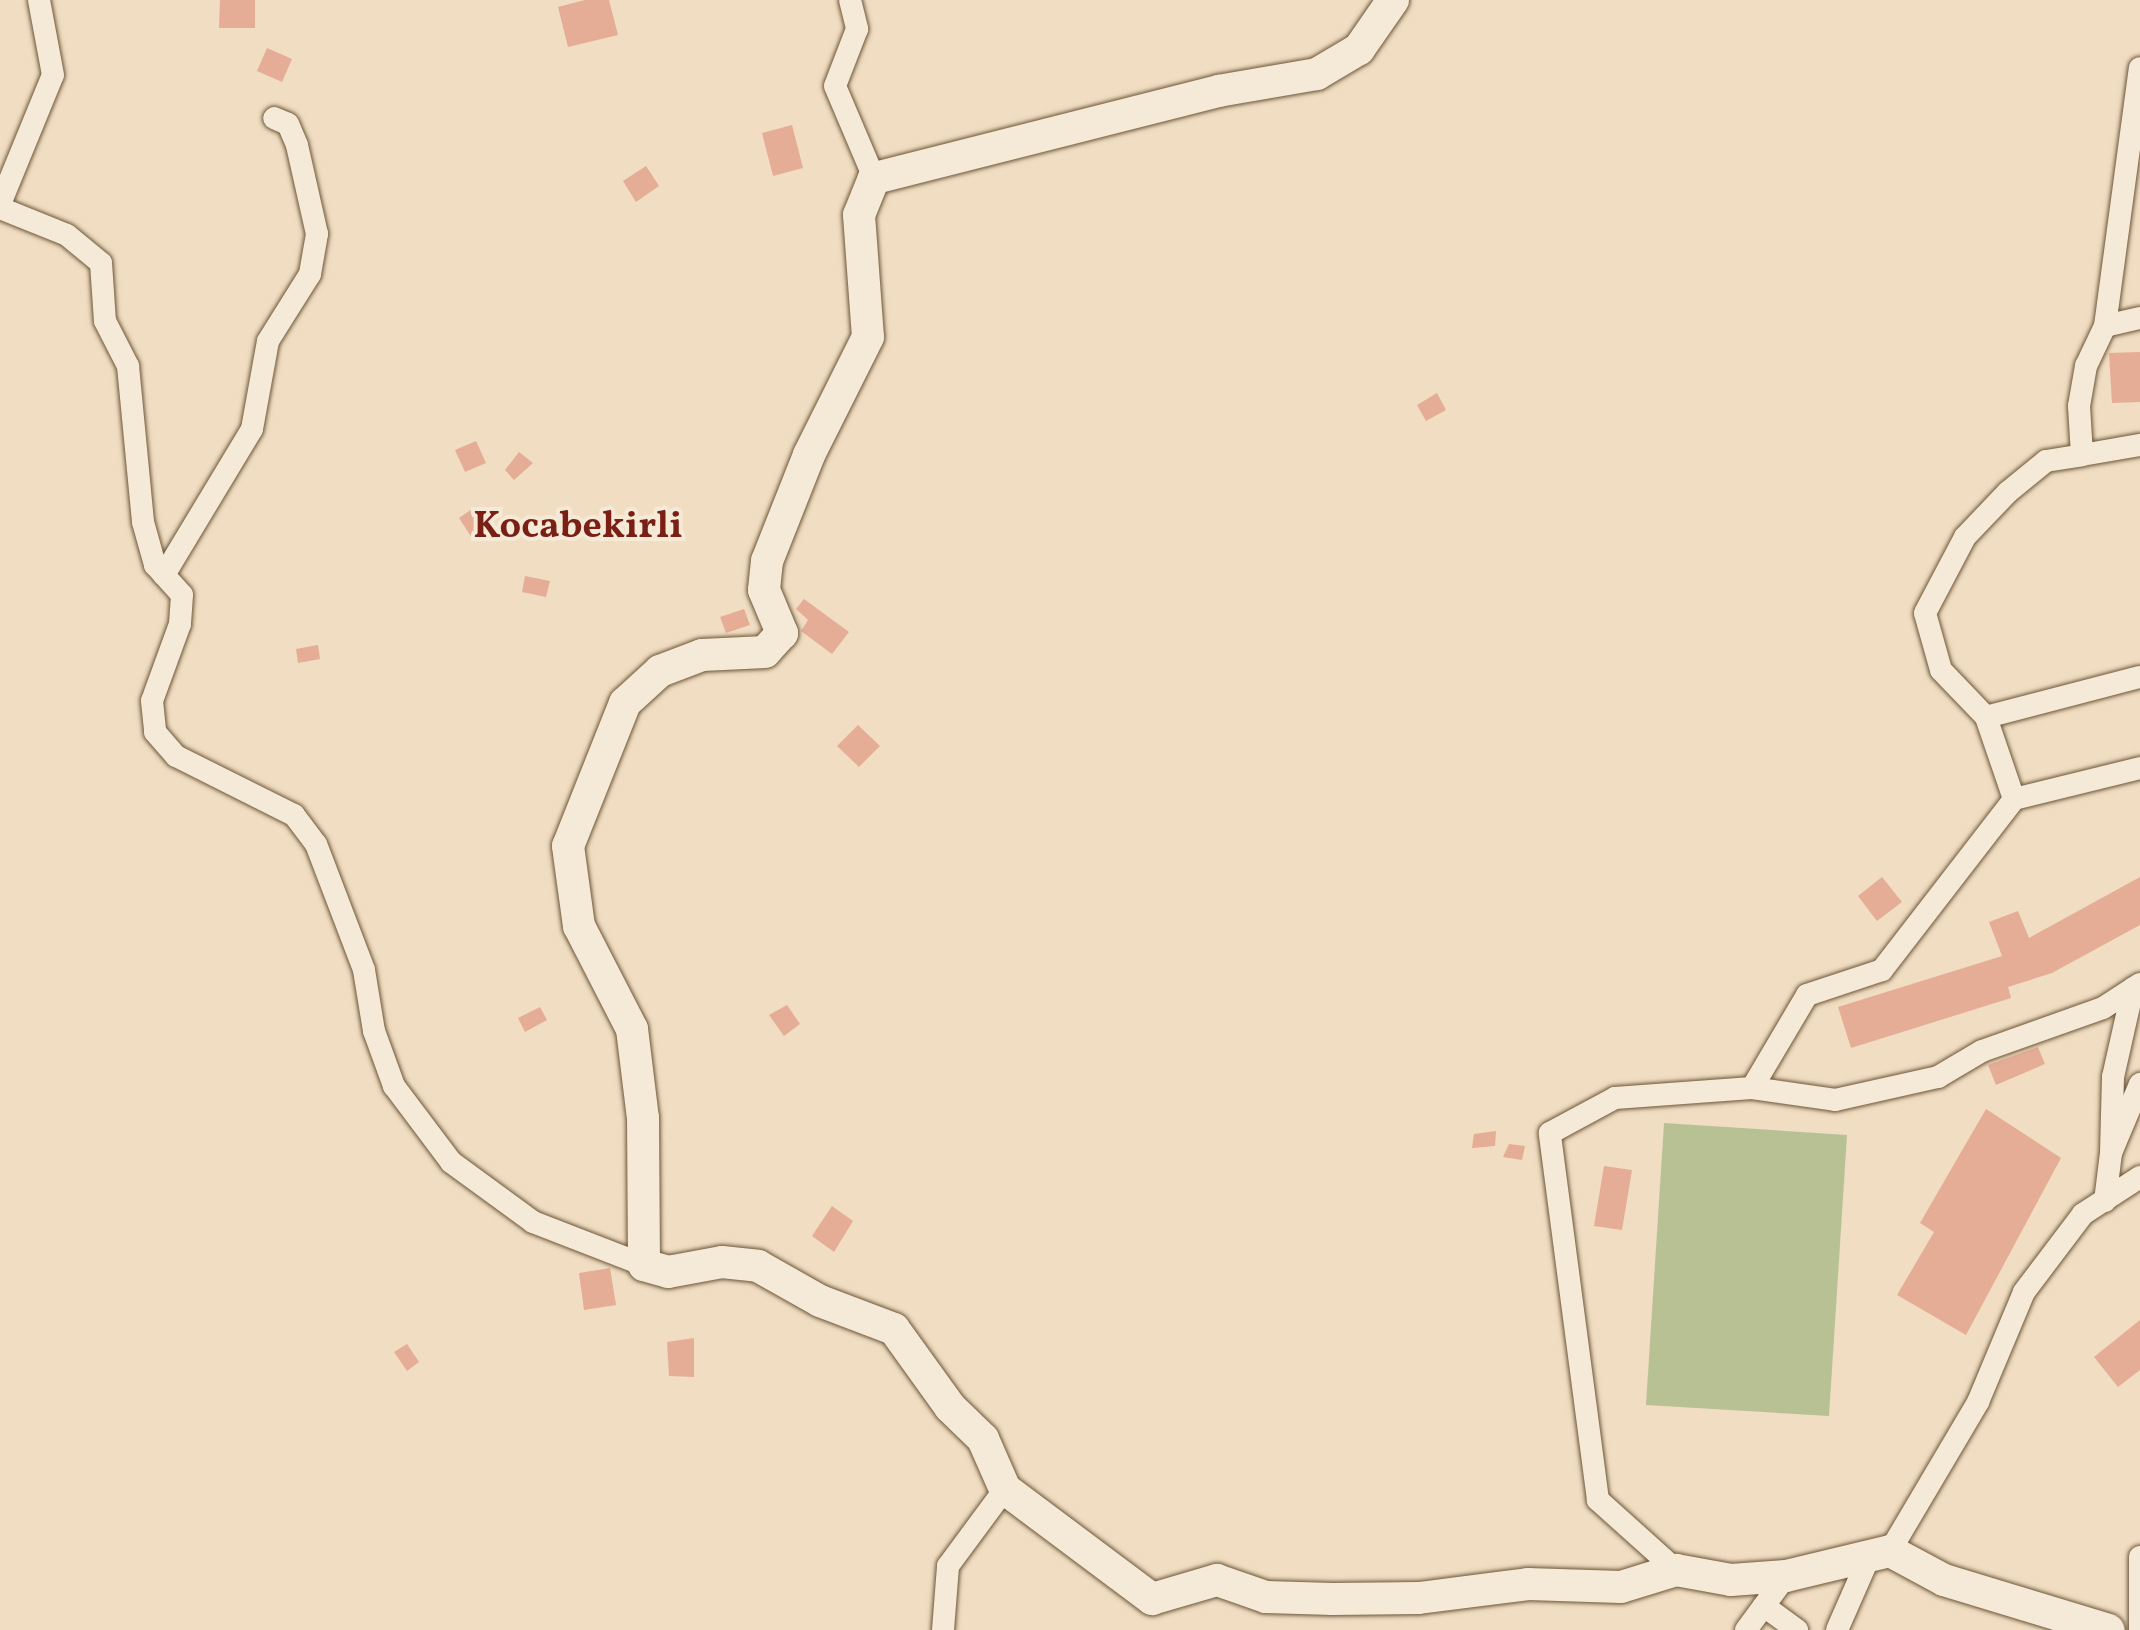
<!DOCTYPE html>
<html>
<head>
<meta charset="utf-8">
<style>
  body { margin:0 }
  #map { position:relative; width:2140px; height:1630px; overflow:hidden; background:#f0ddc2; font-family:Vollkorn,serif }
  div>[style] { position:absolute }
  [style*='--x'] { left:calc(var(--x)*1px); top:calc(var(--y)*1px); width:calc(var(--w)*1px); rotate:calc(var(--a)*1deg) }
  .green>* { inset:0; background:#b8c194 }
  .building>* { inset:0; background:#e5ad96 }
  .roads { filter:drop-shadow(0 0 2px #6d5637) drop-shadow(0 0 2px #6d5637) }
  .street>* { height:22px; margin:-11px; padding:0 11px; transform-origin:11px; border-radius:11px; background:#f5e9d7 }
  .secondary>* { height:32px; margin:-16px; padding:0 16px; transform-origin:16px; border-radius:16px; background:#f5e9d7 }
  span { translate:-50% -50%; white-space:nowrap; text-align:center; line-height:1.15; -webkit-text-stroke:8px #f5e9d7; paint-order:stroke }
  .neighbourhood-label { font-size:38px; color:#7a1f14; font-weight:700 }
</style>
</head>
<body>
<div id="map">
  <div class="green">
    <i style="clip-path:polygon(1664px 1123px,1847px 1135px,1829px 1416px,1646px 1405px)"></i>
  </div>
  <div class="building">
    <i style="clip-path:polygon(220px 0,255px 0,255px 28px,219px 28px)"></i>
    <i style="clip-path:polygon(585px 0,609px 0,618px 35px,568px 47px,558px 7px)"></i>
    <i style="clip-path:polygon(267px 48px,292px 59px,282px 82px,257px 71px)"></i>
    <i style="clip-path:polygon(792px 125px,803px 168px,773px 176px,762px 133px)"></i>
    <i style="clip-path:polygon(646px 166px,659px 186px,636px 202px,623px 181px)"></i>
    <i style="clip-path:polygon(2140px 352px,2140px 402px,2112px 403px,2109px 353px)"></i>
    <i style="clip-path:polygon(1437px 393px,1446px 410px,1426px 421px,1417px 405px)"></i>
    <i style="clip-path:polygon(476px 441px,486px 463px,465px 472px,455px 450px)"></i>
    <i style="clip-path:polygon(519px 452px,533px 463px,514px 480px,505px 470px)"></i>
    <i style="clip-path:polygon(475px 507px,488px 527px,472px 538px,459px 518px)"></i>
    <i style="clip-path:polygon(525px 576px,550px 581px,546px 597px,522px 592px)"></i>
    <i style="clip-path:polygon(804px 599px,849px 632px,832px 654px,801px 631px,808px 620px,796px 609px)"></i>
    <i style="clip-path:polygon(744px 609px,750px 625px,726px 633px,720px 617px)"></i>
    <i style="clip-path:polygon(318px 645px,320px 659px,298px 663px,296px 649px)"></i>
    <i style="clip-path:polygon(858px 725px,880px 746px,859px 767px,837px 746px)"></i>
    <i style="clip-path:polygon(1882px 877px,1902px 902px,1877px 921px,1858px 896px)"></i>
    <i style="clip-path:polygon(2140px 877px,2140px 925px,2052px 973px,2008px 987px,2011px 998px,1851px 1048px,1838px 1007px,2002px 956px,1989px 922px,2018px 911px,2029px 938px)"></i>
    <i style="clip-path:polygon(787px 1005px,800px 1024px,784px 1036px,769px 1015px)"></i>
    <i style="clip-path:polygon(540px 1007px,547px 1020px,525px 1032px,518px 1018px)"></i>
    <i style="clip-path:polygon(2038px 1047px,2045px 1064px,1996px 1085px,1988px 1065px)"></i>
    <i style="clip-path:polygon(1986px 1109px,2061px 1158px,1966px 1335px,1897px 1295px,1934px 1232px,1920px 1223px)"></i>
    <i style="clip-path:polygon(1496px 1131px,1495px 1146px,1472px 1148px,1474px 1134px)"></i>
    <i style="clip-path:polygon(1509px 1144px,1525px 1146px,1522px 1160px,1503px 1157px)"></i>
    <i style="clip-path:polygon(1604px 1166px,1632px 1170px,1622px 1230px,1594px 1226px)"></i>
    <i style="clip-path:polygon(832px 1206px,853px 1221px,834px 1252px,812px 1236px)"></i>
    <i style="clip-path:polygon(610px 1268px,616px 1305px,584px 1310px,579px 1273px)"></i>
    <i style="clip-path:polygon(2140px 1320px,2140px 1370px,2118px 1387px,2094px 1357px)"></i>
    <i style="clip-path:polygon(694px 1338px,694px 1377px,669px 1376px,667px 1342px)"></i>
    <i style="clip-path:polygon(407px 1344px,419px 1362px,407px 1371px,394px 1352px)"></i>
  </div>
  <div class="roads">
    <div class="street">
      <i style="--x:850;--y:0;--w:30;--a:76"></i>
      <i style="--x:857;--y:29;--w:61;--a:111.1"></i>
      <i style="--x:835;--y:86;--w:100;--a:67"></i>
      <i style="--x:0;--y:204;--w:139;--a:-67.7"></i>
      <i style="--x:53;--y:75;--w:76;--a:-100.6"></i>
      <i style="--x:0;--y:208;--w:72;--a:21.9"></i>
      <i style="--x:67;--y:235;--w:44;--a:39.5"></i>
      <i style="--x:101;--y:263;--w:58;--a:86.1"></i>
      <i style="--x:105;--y:321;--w:51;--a:62.9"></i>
      <i style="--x:128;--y:366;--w:157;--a:84.5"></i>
      <i style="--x:143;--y:522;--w:45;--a:74.4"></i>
      <i style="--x:155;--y:565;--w:40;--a:48"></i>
      <i style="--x:182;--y:595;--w:29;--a:94"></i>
      <i style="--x:180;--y:624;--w:82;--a:110"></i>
      <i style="--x:152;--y:701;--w:31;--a:84"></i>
      <i style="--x:155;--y:732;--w:32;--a:49"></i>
      <i style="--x:176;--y:756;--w:132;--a:26.6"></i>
      <i style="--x:294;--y:815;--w:36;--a:53"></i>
      <i style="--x:316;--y:844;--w:135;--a:69.1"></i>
      <i style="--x:364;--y:970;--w:62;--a:80.7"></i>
      <i style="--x:374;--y:1031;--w:59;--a:70"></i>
      <i style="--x:394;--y:1086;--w:95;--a:53.1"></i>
      <i style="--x:451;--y:1162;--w:102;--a:36.2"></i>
      <i style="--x:533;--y:1222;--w:119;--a:21.2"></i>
      <i style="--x:2105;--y:326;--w:36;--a:-13"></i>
      <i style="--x:2082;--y:455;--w:59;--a:-9.8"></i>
      <i style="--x:164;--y:575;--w:170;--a:-58.9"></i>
      <i style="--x:252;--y:429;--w:89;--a:-79.7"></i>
      <i style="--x:268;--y:341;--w:79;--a:-57.9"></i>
      <i style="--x:310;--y:274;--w:41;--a:-80.1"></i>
      <i style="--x:317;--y:234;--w:91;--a:-102.7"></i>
      <i style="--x:297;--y:145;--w:23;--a:-113"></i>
      <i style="--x:288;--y:124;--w:15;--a:-157"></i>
      <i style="--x:1986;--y:717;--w:159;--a:-14.6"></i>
      <i style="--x:2014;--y:799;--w:87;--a:-108.9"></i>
      <i style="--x:1986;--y:717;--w:65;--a:-133.8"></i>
      <i style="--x:1941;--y:670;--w:59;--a:-105.7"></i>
      <i style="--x:1925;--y:613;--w:86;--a:-62.2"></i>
      <i style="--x:1965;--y:537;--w:62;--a:-46.3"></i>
      <i style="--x:2008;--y:492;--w:49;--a:-39.2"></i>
      <i style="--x:2046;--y:461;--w:36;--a:-9"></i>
      <i style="--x:2082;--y:455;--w:49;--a:-93.5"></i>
      <i style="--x:2079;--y:406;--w:41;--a:-80.1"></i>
      <i style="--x:2086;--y:366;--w:44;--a:-64.6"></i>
      <i style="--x:2105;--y:326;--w:260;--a:-82.3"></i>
      <i style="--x:1752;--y:1088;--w:108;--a:-59.4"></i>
      <i style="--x:1807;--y:995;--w:79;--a:-18.4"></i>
      <i style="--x:1882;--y:970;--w:216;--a:-52.3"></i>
      <i style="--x:2014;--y:799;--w:130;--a:-13.8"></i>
      <i style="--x:2111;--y:1153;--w:76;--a:-88.5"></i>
      <i style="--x:2113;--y:1077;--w:91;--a:-77.3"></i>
      <i style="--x:2105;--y:1201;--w:48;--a:-82.9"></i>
      <i style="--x:2111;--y:1153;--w:75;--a:-67.2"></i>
      <i style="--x:1890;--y:1551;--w:173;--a:-59.4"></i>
      <i style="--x:1978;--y:1402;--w:119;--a:-67.3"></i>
      <i style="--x:2024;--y:1292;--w:98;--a:-52.9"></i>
      <i style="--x:2083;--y:1214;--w:68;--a:-33"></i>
      <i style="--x:1676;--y:1570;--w:105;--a:-138.1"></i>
      <i style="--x:1598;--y:1500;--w:370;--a:-97.5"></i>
      <i style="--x:1550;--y:1133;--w:74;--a:-28.3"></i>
      <i style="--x:1615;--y:1098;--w:137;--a:-4.2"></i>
      <i style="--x:1752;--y:1088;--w:84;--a:8.2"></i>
      <i style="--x:1835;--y:1100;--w:106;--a:-12.6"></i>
      <i style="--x:1938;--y:1077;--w:51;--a:-30.6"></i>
      <i style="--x:1982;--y:1051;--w:128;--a:-19.6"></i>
      <i style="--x:2103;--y:1008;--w:44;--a:-33"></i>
      <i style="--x:1764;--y:1606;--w:41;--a:36"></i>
      <i style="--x:943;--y:1630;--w:64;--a:-85.5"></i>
      <i style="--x:948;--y:1566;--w:96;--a:-53.5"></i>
      <i style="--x:1746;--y:1630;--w:67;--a:-53.5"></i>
      <i style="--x:1837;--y:1630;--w:80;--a:-66.3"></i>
      <i style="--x:2140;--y:1630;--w:73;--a:-90"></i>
    </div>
    <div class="secondary">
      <i style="--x:1393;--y:0;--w:60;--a:124.8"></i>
      <i style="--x:1359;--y:49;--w:49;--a:149.2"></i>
      <i style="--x:1317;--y:74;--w:99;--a:170.2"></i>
      <i style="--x:1219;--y:91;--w:356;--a:165.8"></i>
      <i style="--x:874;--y:178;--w:40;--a:112"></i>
      <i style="--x:859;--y:215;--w:122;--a:85.8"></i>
      <i style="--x:868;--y:337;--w:132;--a:116.6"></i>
      <i style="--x:809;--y:455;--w:114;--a:111.6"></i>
      <i style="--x:767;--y:561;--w:29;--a:96"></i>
      <i style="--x:764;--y:590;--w:47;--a:67.3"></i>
      <i style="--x:782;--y:633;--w:25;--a:132"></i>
      <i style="--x:765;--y:652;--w:63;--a:177.3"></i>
      <i style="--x:702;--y:655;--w:45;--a:159.1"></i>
      <i style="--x:660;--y:671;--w:47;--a:137.6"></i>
      <i style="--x:625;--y:703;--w:154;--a:111.7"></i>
      <i style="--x:568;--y:846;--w:81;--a:82.2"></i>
      <i style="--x:579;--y:926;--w:116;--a:62.8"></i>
      <i style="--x:632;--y:1029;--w:90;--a:83"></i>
      <i style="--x:643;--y:1118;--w:147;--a:89.6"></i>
      <i style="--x:644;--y:1265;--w:25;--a:16"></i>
      <i style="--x:668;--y:1272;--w:55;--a:-10.5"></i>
      <i style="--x:722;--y:1262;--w:36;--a:6"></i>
      <i style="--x:758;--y:1266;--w:71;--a:29.4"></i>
      <i style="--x:820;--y:1301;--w:79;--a:20.7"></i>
      <i style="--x:894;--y:1329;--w:96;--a:54.3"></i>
      <i style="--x:950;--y:1407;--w:46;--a:44.1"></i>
      <i style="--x:983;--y:1439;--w:55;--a:66.3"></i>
      <i style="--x:1005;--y:1489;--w:184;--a:36.8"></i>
      <i style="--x:1152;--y:1599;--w:68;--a:-16.3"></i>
      <i style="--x:1217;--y:1580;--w:52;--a:19.1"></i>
      <i style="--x:1266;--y:1597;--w:67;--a:1.7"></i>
      <i style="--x:1333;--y:1599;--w:86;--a:-0.7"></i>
      <i style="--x:1419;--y:1598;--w:110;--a:-7.3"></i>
      <i style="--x:1528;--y:1584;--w:93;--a:1.8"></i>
      <i style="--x:1621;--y:1587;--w:58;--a:-17.2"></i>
      <i style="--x:1676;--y:1570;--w:56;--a:10.3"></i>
      <i style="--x:1731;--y:1580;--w:55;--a:-4.2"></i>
      <i style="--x:1786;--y:1576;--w:107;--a:-13.5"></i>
      <i style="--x:1890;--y:1551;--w:61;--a:28.2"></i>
      <i style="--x:1944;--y:1580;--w:172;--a:16.9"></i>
    </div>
  </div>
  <div class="neighbourhood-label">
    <span style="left:578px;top:528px">Kocabekirli</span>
  </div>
</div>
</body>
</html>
